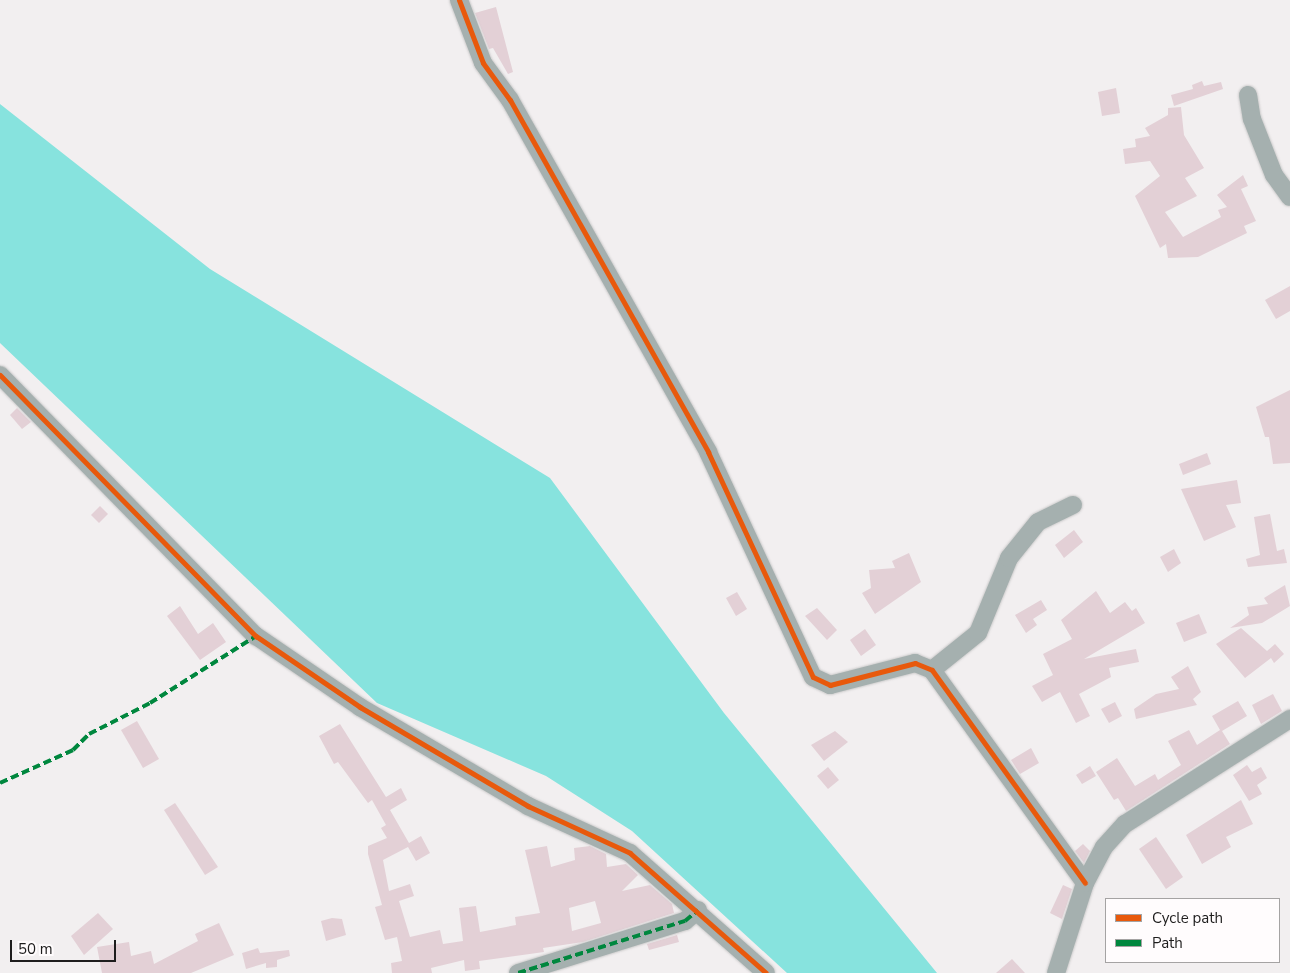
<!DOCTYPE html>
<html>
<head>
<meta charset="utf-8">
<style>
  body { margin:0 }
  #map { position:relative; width:1290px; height:973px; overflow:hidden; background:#f2eff0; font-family:"Nunito Sans",sans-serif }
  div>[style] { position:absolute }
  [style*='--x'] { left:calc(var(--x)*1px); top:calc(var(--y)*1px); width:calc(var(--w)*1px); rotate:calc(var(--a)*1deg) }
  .water>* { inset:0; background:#87e3de }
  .building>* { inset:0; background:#e3d0d6 }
  .roads { filter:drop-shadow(0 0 1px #cbcaca) drop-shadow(0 0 1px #cbcaca) }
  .minor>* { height:18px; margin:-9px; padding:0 9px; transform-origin:9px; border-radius:9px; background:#a5b0af }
  .quiet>* { height:4px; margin-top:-2px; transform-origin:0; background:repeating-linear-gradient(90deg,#00873e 0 8px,transparent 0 12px) }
  .cycleway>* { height:5px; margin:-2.5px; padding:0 2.5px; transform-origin:2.5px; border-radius:2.5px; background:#e8590c }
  span { translate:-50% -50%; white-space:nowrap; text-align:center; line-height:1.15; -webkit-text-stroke:4px #fffcfd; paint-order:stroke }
  .legend { position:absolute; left:1105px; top:898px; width:175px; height:65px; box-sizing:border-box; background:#fffcfd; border:1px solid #a5a3a3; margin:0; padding:6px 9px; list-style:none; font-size:15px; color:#1e1d1d }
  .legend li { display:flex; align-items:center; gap:10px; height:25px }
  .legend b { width:25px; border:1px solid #a5a3a3 }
  .scale { position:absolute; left:10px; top:940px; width:106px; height:22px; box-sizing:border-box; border:2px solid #1e1d1d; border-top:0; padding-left:6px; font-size:15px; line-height:18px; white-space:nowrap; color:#1e1d1d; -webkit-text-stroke:4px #fffcfd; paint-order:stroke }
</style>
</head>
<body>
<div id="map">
  <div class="water">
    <i style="clip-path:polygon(0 104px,210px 269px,550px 478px,724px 713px,937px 973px,787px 973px,632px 831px,546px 776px,377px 703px,0 343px)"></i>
  </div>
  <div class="building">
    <i style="clip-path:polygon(496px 7px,513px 72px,508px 74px,493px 48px,489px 49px,475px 13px)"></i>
    <i style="clip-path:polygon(1202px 81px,1204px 86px,1221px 82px,1223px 89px,1174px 106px,1171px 95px,1193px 89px,1192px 85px)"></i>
    <i style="clip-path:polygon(1116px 88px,1120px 113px,1102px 116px,1098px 92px)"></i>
    <i style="clip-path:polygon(1181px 107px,1184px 135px,1204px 168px,1185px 178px,1197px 196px,1165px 212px,1183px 237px,1221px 217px,1218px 210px,1227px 207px,1217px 195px,1243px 175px,1248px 186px,1241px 189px,1256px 221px,1244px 226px,1247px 233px,1198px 257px,1168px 258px,1166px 244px,1160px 248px,1135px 196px,1160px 176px,1150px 161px,1125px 164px,1123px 149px,1136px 147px,1135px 139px,1150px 136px,1145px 128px,1168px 115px,1168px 108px)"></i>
    <i style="clip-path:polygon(1290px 286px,1290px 311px,1276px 319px,1265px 300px)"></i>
    <i style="clip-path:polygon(1290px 390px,1290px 463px,1273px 464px,1269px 437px,1265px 437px,1256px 407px)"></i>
    <i style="clip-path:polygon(17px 408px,31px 422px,22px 429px,10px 415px)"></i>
    <i style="clip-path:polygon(1207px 453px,1211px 464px,1183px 475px,1179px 464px)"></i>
    <i style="clip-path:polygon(1237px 480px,1241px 503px,1226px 505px,1236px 527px,1204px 541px,1181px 489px)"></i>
    <i style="clip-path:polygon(100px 506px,108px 514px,99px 523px,91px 515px)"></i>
    <i style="clip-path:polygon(1270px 514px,1277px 551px,1284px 549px,1287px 563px,1248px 567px,1246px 559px,1260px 555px,1254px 517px)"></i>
    <i style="clip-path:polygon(1074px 530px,1083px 542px,1064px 558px,1055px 545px)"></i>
    <i style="clip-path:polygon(1174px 549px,1181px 563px,1168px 572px,1160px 557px)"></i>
    <i style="clip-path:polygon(909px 553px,921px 582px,875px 614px,862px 593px,871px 588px,869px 570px,895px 568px,892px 561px)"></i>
    <i style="clip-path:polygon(1285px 585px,1290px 606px,1262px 623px,1230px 628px,1249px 615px,1247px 607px,1268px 604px,1264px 598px)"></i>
    <i style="clip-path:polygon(1096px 591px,1110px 613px,1125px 602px,1132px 611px,1136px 608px,1145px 623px,1084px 659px,1136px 649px,1139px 662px,1109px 668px,1111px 677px,1079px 694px,1090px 716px,1076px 723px,1060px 692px,1042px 702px,1032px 686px,1053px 675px,1043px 654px,1072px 639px,1061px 620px)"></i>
    <i style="clip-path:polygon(737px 592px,747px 609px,736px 616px,726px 598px)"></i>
    <i style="clip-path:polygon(1041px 600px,1047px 610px,1033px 619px,1037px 625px,1026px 633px,1015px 615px)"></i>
    <i style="clip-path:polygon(180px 606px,198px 634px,213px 623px,226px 642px,200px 660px,167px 616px)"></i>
    <i style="clip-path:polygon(817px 608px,837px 630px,827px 640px,805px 616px)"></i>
    <i style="clip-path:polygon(1199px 614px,1207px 633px,1184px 642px,1176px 623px)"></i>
    <i style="clip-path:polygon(1241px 628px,1267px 651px,1275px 644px,1284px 654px,1274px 663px,1271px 658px,1245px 678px,1216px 644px)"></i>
    <i style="clip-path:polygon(865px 629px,876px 645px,861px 656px,850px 640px)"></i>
    <i style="clip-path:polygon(1188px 666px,1201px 692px,1193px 699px,1197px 705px,1136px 719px,1134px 709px,1156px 694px,1179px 689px,1171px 677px)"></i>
    <i style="clip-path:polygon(1273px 694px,1282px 711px,1261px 724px,1252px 705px)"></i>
    <i style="clip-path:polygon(1238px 701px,1247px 716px,1222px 731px,1230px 744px,1126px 811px,1118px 798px,1114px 800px,1096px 772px,1117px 758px,1135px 786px,1155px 774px,1158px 780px,1181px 765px,1168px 741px,1189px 730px,1197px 745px,1220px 730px,1212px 716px)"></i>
    <i style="clip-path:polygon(1115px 702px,1122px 716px,1109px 723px,1101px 709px)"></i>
    <i style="clip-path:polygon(137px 721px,159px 759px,143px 768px,121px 730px)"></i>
    <i style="clip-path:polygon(evenodd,340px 724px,386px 797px,401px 788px,407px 800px,390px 810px,409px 843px,421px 836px,430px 853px,416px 861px,408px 847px,383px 860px,389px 891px,410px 884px,414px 896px,399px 901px,410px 937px,440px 930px,443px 944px,463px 941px,459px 908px,476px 906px,480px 932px,516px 925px,515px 917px,540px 913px,525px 850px,547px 846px,551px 867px,575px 860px,574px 848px,590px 846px,606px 854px,607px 867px,626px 864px,638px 875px,622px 891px,650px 885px,672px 904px,674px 913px,583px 942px,543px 948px,544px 952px,479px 961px,480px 969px,465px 971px,464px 960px,431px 968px,432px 973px,392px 973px,391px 963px,402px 961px,397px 937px,385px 940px,375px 907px,382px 905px,368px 854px,368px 846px,387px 838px,381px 828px,386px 825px,372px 800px,368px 803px,338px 762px,334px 764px,319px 736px,340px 724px,595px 901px,601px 923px,572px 931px,569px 908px,595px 901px)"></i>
    <i style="clip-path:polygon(835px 731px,848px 742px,824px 761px,811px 745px)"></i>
    <i style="clip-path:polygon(1031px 748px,1039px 763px,1020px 774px,1011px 760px)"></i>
    <i style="clip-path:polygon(1247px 765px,1252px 772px,1261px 767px,1267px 778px,1257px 785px,1262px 794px,1249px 801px,1233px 775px)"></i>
    <i style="clip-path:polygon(1090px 766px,1096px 776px,1082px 784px,1076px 775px)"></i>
    <i style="clip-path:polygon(828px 767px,839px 780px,828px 789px,817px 776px)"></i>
    <i style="clip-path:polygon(1241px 800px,1253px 824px,1226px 837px,1231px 847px,1202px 864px,1186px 835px)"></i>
    <i style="clip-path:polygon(175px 803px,218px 867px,205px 875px,164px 810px)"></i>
    <i style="clip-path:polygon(1156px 837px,1183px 877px,1166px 889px,1139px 849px)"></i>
    <i style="clip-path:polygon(1083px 844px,1090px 851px,1084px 863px,1075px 851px)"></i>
    <i style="clip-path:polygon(1063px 885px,1072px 889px,1062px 919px,1050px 913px)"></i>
    <i style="clip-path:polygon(98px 913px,113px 929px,84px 955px,71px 936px)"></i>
    <i style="clip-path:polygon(332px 918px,342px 919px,346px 935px,326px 941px,321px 921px)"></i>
    <i style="clip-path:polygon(219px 923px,234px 955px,191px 973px,102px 973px,97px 947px,129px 942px,131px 956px,151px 951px,154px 964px,198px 941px,195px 934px)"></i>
    <i style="clip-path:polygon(677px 935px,679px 942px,649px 950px,647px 944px)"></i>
    <i style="clip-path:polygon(258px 948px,260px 953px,289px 950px,290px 956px,277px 960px,277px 967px,266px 968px,266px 963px,246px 969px,242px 953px)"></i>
    <i style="clip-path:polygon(1012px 959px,1025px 973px,996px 973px)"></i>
  </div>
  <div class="roads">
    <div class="minor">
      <i style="--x:459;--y:0;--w:67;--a:69.1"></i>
      <i style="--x:483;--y:63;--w:46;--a:53.9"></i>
      <i style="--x:510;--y:100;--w:404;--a:60.6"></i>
      <i style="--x:708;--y:452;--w:248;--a:65"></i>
      <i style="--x:813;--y:677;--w:19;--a:25"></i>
      <i style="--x:830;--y:685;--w:88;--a:-14.5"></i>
      <i style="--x:915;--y:663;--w:18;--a:22"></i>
      <i style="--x:932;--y:670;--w:262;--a:54.3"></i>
      <i style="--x:1248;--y:95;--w:24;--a:81"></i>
      <i style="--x:1252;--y:119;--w:60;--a:68.6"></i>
      <i style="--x:1274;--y:175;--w:27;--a:54"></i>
      <i style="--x:0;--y:375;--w:366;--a:45.6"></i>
      <i style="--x:256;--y:636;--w:126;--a:34.3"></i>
      <i style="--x:360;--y:707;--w:195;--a:30.5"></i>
      <i style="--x:528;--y:806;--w:112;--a:24.7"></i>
      <i style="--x:630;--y:853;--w:181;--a:41.4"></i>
      <i style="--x:932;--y:670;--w:59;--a:-38.8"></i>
      <i style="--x:978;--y:633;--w:81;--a:-67.5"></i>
      <i style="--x:1009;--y:558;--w:46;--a:-51.1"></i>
      <i style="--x:1038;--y:522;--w:39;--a:-26"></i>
      <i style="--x:518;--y:973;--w:175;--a:-17.3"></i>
      <i style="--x:685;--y:921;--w:17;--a:-40"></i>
      <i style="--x:1056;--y:973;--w:95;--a:-72.1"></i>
      <i style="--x:1085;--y:883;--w:41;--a:-62.2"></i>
      <i style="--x:1104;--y:847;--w:31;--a:-48"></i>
      <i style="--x:1125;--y:824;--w:196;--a:-32.5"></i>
    </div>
  </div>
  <div class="quiet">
    <i style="--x:0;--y:783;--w:80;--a:-24.3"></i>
    <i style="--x:73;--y:750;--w:23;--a:-45"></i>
    <i style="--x:89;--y:734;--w:68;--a:-26.9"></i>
    <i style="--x:150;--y:703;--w:125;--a:-32.3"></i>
    <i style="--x:518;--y:973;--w:175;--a:-17.3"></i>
    <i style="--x:685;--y:921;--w:17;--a:-40"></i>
  </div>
  <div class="cycleway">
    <i style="--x:459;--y:0;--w:67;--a:69.1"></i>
    <i style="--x:483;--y:63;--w:46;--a:53.9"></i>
    <i style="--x:510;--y:100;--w:404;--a:60.6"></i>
    <i style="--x:708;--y:452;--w:248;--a:65"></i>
    <i style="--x:813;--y:677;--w:19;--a:25"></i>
    <i style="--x:830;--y:685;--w:88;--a:-14.5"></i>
    <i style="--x:915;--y:663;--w:18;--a:22"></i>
    <i style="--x:932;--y:670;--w:262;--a:54.3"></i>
    <i style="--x:0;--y:375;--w:366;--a:45.6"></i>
    <i style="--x:256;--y:636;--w:126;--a:34.3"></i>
    <i style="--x:360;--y:707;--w:195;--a:30.5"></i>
    <i style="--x:528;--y:806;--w:112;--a:24.7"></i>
    <i style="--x:630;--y:853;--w:181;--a:41.4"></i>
  </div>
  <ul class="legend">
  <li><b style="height:6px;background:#e8590c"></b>Cycle path</li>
  <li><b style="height:6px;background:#00873e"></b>Path</li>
  </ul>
  <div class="scale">50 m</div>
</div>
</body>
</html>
